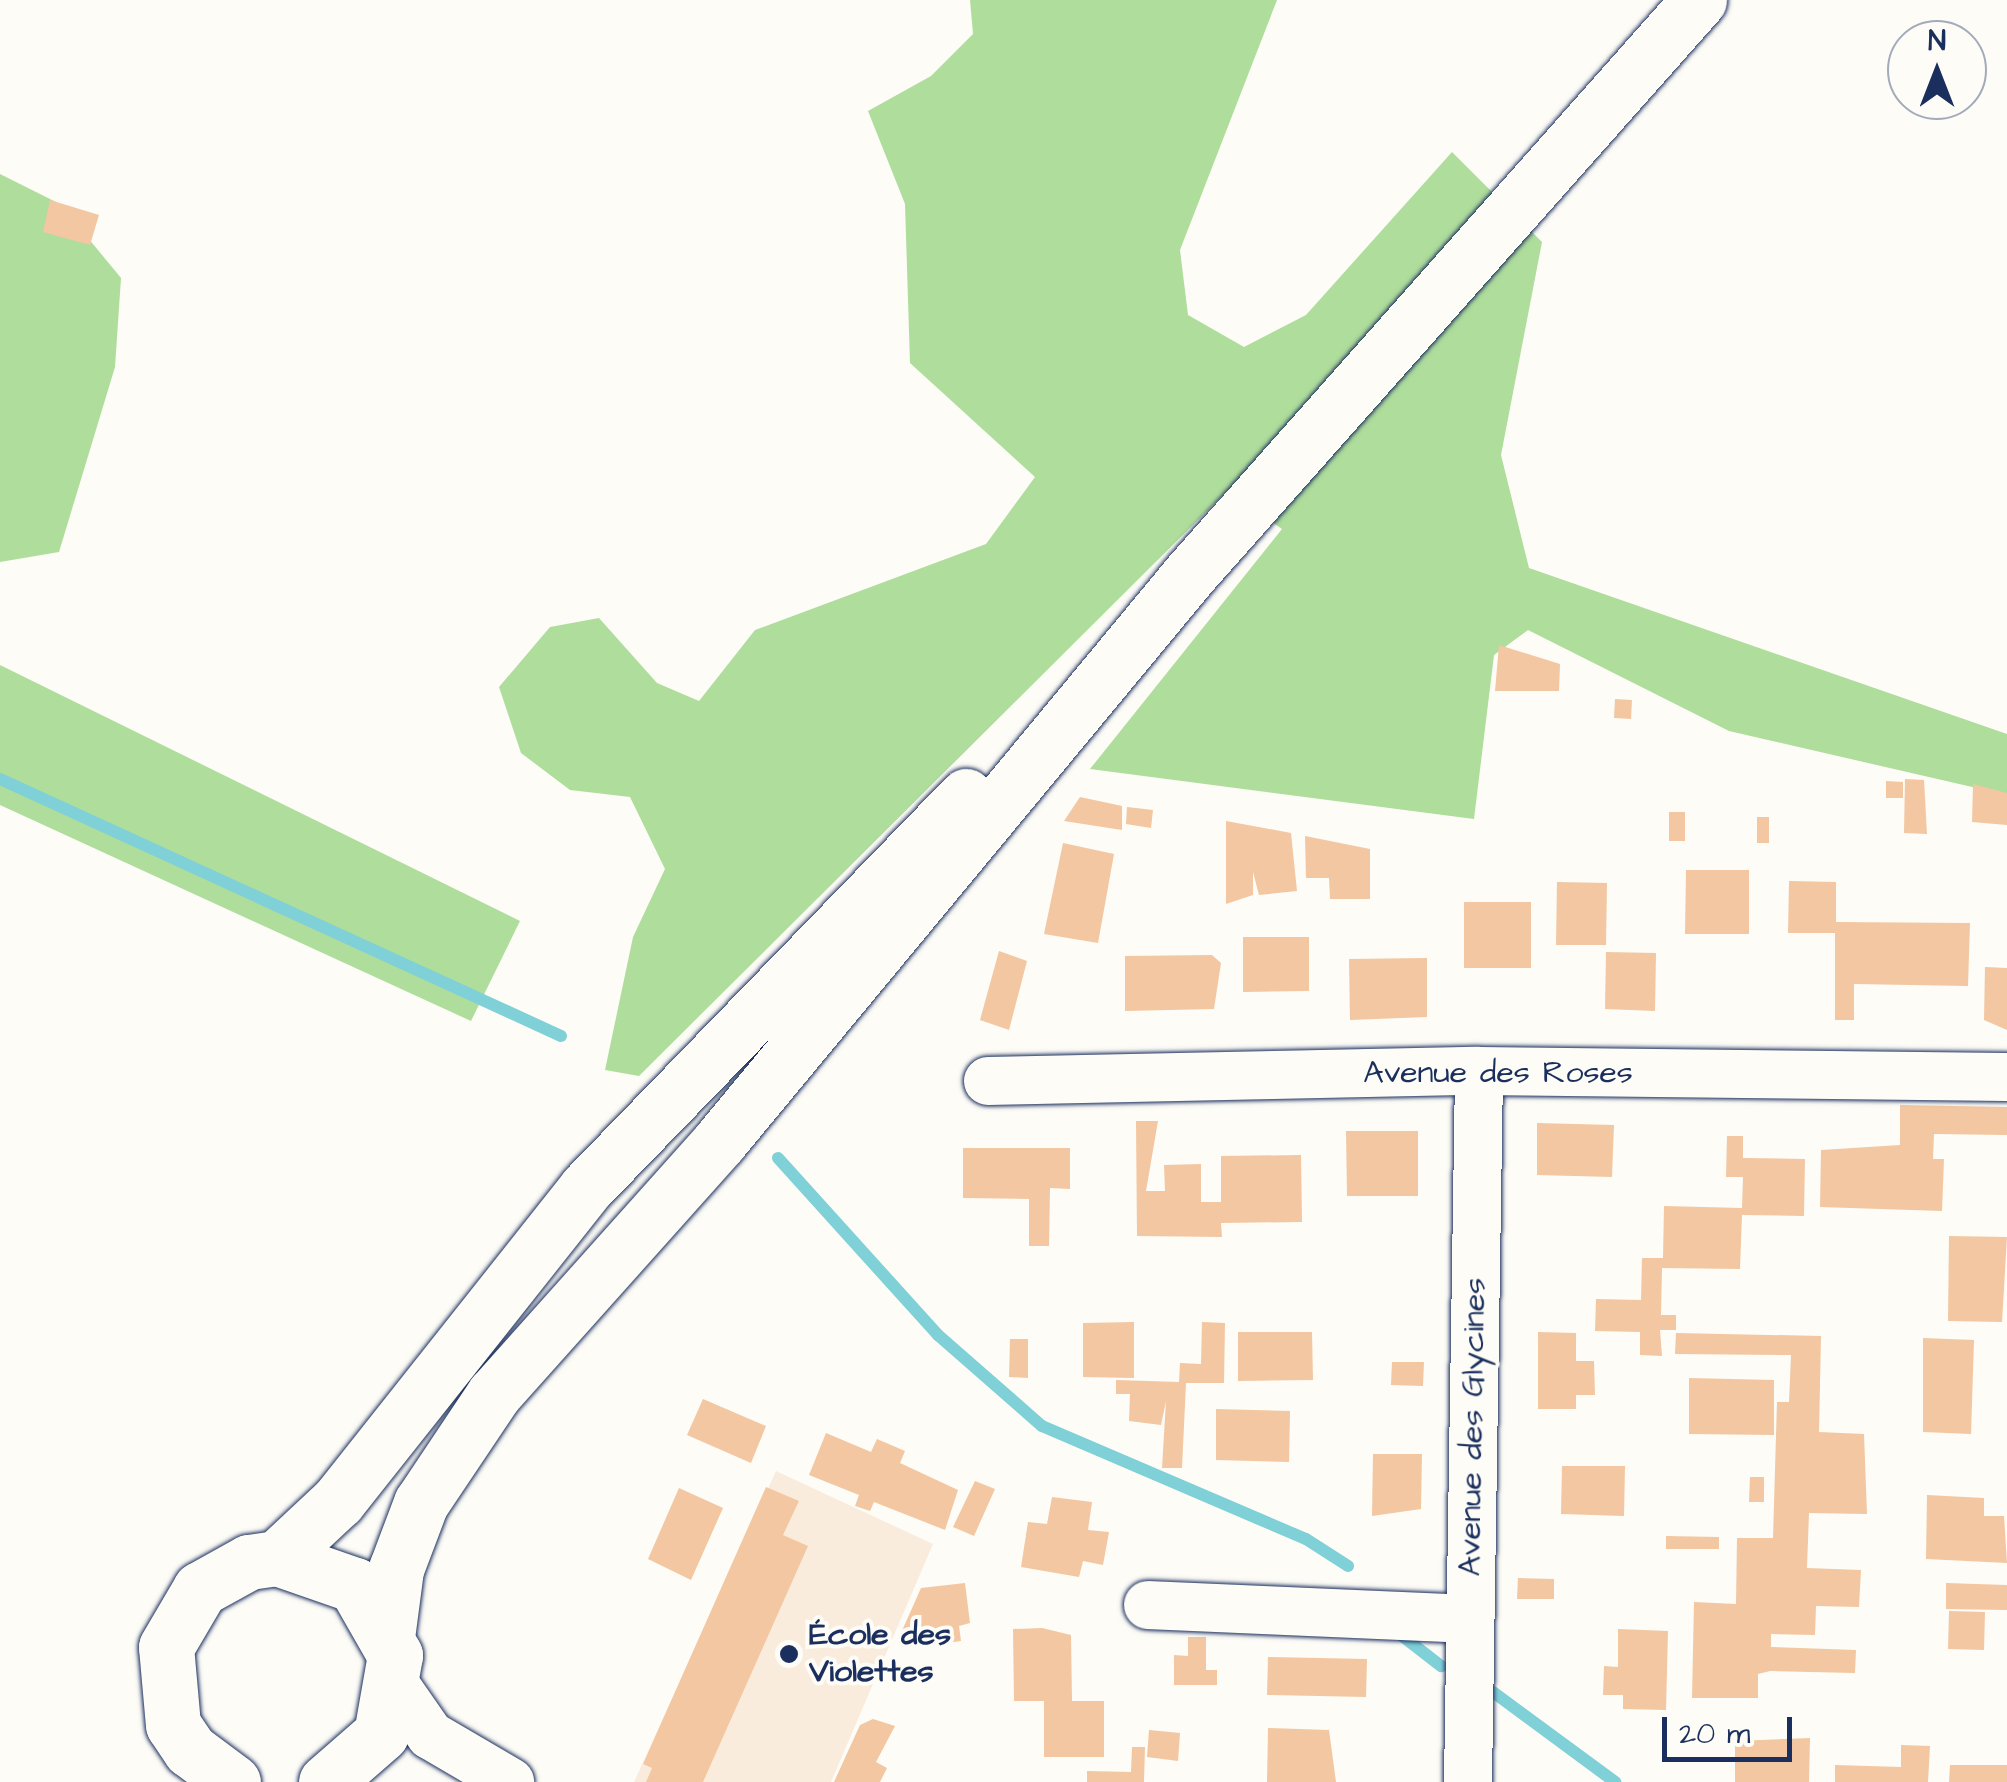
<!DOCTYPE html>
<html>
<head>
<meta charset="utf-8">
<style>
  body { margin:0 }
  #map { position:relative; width:2007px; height:1782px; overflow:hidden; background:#fdfcf7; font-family:"Architects Daughter",sans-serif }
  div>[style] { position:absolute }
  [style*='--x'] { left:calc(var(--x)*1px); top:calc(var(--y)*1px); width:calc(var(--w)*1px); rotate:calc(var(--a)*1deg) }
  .built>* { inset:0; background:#faecdd }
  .green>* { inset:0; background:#afdd9c }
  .stream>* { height:12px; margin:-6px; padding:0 6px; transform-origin:6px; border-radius:6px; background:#7fd0d7 }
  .building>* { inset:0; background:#f2c7a1 }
  .roads { filter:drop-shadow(0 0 2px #1b2f5e) drop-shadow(0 0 2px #1b2f5e) }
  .street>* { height:48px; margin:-24px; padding:0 24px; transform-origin:24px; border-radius:24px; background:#fdfcf7 }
  .secondary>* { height:55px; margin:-27.5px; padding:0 27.5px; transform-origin:27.5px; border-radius:27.5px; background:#fdfcf7 }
  .dots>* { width:28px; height:28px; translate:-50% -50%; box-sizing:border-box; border:5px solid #fdfcf7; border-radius:50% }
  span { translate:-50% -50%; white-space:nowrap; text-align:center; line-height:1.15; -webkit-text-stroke:8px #fdfcf7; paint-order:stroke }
  .street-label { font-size:32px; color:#1b2f5e }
  .poi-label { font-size:32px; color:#1b2f5e; font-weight:700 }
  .left { translate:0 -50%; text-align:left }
  .north { position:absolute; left:1887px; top:20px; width:100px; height:100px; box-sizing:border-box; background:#fdfcf7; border:2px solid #a3aaba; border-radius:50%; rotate:0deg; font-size:28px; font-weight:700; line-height:40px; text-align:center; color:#1b2f5e }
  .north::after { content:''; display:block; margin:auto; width:35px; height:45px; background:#1b2f5e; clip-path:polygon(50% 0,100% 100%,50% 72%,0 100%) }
  .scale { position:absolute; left:1662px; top:1717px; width:130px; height:45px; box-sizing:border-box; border:5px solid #1b2f5e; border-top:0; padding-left:12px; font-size:30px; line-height:35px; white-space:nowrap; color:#1b2f5e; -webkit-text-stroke:8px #fdfcf7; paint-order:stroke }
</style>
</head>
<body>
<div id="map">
  <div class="built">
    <i style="clip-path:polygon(776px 1471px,933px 1544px,831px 1782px,634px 1782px)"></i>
  </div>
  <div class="green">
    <i style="clip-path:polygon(970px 0,1277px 0,1180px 250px,1188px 315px,1244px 347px,1306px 315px,1452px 152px,1542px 242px,1501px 455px,1529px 568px,2007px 734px,2007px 795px,1729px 731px,1528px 630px,1494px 655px,1474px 819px,1090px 769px,1282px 529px,1227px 491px,639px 1076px,605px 1070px,633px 937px,665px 869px,630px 797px,570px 790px,521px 753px,499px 687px,550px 627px,599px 618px,657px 683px,699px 701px,755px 630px,986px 544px,1035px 477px,910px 363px,905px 204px,868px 111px,931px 76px,973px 34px)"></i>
    <i style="clip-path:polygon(0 174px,60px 204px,121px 278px,115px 367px,59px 552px,0 562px)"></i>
    <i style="clip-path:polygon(0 665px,520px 921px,471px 1021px,0 805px)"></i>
  </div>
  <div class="stream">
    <i style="--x:0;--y:779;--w:617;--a:24.61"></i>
    <i style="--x:778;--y:1158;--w:239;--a:47.9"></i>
    <i style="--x:938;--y:1335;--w:138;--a:41.2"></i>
    <i style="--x:1042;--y:1426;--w:287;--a:23.2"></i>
    <i style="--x:1306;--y:1539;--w:50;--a:32.7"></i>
    <i style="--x:1401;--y:1635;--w:51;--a:37.8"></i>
    <i style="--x:1493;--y:1692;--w:152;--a:36.4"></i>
  </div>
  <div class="building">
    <i style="clip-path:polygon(50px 200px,99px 215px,90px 245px,43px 232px)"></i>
    <i style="clip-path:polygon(1499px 645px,1560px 664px,1559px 691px,1495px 691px)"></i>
    <i style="clip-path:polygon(1615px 699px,1632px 700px,1631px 719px,1614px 718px)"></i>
    <i style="clip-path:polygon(1905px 779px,1924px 780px,1927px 834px,1904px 833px)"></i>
    <i style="clip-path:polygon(1886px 781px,1903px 782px,1903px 798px,1886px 798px)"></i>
    <i style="clip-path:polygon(1973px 784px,2007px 793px,2007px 825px,1972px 822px)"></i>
    <i style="clip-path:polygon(1080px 797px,1122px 806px,1122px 830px,1064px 821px)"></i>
    <i style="clip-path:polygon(1127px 807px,1153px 810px,1151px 828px,1126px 824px)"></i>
    <i style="clip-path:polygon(1669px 812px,1685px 812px,1685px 841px,1669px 841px)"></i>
    <i style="clip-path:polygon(1757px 817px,1769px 817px,1769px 843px,1757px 843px)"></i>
    <i style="clip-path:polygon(1226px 821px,1291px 833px,1297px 891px,1259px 895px,1253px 872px,1253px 895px,1226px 904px)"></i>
    <i style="clip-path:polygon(1305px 836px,1370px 849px,1370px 899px,1330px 899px,1329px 878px,1306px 878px)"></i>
    <i style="clip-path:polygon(1063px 843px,1114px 854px,1098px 943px,1044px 934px)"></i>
    <i style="clip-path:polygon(1686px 870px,1749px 870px,1749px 934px,1685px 934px)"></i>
    <i style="clip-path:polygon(1789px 881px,1836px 882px,1836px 922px,1970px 923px,1968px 986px,1854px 984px,1854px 1020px,1835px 1020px,1835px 933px,1788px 933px)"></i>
    <i style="clip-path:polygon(1557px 882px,1607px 883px,1606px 945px,1556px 945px)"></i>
    <i style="clip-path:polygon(1464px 902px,1531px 902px,1531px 968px,1464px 968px)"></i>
    <i style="clip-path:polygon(1243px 937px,1309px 937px,1309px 991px,1243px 992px)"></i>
    <i style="clip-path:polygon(999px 951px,1027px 961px,1009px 1030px,980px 1020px)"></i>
    <i style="clip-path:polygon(1606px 952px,1656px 953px,1655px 1011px,1605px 1009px)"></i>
    <i style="clip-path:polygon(1212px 955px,1221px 963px,1214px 1009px,1125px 1011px,1125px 956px)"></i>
    <i style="clip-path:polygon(1427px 958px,1427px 1017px,1350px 1020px,1349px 959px)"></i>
    <i style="clip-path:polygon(1985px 967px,2007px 968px,2007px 1030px,1984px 1020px)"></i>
    <i style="clip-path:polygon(1900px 1105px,2007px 1107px,2007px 1135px,1934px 1134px,1933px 1159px,1944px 1159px,1942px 1211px,1820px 1207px,1821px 1150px,1900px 1145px)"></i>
    <i style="clip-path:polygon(1136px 1121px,1158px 1121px,1146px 1191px,1165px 1191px,1164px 1165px,1201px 1164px,1201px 1202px,1221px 1202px,1221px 1156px,1301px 1155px,1302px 1222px,1221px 1223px,1222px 1237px,1137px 1236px)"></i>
    <i style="clip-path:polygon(1537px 1123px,1614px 1125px,1612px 1177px,1537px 1175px)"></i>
    <i style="clip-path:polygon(1346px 1131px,1418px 1131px,1418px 1196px,1347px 1196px)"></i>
    <i style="clip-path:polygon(1727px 1136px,1743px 1136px,1743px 1158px,1805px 1159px,1804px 1216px,1742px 1215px,1740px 1269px,1662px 1268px,1661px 1315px,1676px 1315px,1676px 1330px,1660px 1330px,1662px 1356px,1640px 1355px,1640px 1332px,1595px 1331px,1596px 1299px,1641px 1300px,1642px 1258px,1663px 1258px,1664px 1206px,1742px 1208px,1743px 1177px,1726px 1177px)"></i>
    <i style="clip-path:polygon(963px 1148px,1070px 1148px,1070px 1189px,1050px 1188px,1049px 1246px,1029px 1246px,1029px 1199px,963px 1198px)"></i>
    <i style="clip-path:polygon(1949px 1236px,2007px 1237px,2002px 1322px,1948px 1321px)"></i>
    <i style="clip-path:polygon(1134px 1322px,1134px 1378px,1083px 1377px,1083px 1323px)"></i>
    <i style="clip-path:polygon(1202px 1322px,1225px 1323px,1224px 1383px,1186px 1383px,1182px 1468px,1162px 1468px,1166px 1401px,1161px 1425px,1129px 1421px,1130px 1394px,1116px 1394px,1116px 1380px,1179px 1382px,1180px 1363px,1201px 1364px)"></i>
    <i style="clip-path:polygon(1238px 1332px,1312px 1332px,1313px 1380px,1238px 1381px)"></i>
    <i style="clip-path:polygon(1538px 1332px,1576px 1333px,1576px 1361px,1594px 1361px,1595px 1395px,1576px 1395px,1576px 1409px,1538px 1409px)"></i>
    <i style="clip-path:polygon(1676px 1333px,1821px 1336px,1819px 1432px,1864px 1434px,1867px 1514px,1809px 1513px,1807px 1568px,1861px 1570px,1859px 1607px,1816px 1606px,1815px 1635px,1771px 1634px,1771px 1647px,1856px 1650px,1855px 1673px,1770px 1671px,1758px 1674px,1758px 1698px,1692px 1698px,1694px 1602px,1736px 1604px,1737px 1538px,1773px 1538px,1777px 1402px,1789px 1402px,1791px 1355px,1675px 1354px)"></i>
    <i style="clip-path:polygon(1923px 1338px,1974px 1340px,1971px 1434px,1923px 1432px)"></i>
    <i style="clip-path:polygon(1010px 1339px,1028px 1339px,1028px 1378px,1009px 1377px)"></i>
    <i style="clip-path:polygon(1392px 1362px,1424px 1362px,1423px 1386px,1391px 1385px)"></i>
    <i style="clip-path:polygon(1689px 1378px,1774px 1380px,1774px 1435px,1689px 1434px)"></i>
    <i style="clip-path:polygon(703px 1399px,766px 1426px,751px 1463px,687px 1435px)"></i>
    <i style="clip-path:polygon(1216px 1409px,1290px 1411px,1289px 1462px,1216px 1460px)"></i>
    <i style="clip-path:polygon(826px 1433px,871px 1452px,877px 1439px,905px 1451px,900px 1463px,958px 1490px,945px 1530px,874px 1502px,870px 1511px,855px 1506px,859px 1495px,809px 1475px)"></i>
    <i style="clip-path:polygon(1373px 1454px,1422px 1454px,1421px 1509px,1372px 1516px)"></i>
    <i style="clip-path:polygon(1562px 1466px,1625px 1466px,1624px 1516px,1561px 1514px)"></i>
    <i style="clip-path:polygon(1750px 1477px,1764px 1477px,1764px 1502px,1749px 1502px)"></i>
    <i style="clip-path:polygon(975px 1481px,995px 1489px,974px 1536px,953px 1527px)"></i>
    <i style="clip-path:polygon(766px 1487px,799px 1501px,783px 1535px,808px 1546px,703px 1782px,646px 1782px,652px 1768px,643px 1764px)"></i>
    <i style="clip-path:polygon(679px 1488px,723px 1508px,691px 1580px,648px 1559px)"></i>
    <i style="clip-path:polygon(1927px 1495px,1984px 1498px,1984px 1516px,2004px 1516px,2007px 1563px,1926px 1559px)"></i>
    <i style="clip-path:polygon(1052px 1497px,1092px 1502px,1088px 1530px,1109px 1532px,1103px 1565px,1083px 1561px,1079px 1577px,1021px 1567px,1028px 1522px,1047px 1524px)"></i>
    <i style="clip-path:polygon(1666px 1536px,1719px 1537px,1719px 1549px,1666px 1549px)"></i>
    <i style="clip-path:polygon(1518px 1578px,1554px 1579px,1554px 1599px,1517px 1599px)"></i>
    <i style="clip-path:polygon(965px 1583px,970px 1623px,959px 1626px,961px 1641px,939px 1644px,938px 1629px,901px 1633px,921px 1588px)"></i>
    <i style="clip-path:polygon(1946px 1583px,2007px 1585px,2007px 1610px,1946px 1609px)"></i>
    <i style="clip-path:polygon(1949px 1611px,1985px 1612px,1984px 1650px,1948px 1649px)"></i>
    <i style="clip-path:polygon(1042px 1628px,1071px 1635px,1072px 1701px,1104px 1701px,1104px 1757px,1044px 1757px,1044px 1701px,1014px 1701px,1013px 1629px)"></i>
    <i style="clip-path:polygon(1618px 1629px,1668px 1631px,1666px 1710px,1623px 1709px,1623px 1695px,1603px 1695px,1604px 1666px,1618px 1667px)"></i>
    <i style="clip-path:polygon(1188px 1637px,1206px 1637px,1206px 1670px,1217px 1670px,1217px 1685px,1174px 1685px,1174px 1655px,1188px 1656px)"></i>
    <i style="clip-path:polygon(1268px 1657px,1367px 1659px,1366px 1697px,1267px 1695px)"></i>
    <i style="clip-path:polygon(873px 1719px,895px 1726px,876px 1762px,887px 1768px,880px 1782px,834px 1782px,860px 1725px)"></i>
    <i style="clip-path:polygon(1268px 1728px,1329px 1730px,1336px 1782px,1267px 1782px)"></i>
    <i style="clip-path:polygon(1149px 1730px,1180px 1733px,1178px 1761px,1147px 1757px)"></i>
    <i style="clip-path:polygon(1810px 1738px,1809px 1782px,1735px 1782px,1735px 1741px)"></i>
    <i style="clip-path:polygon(1901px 1745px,1930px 1746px,1928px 1782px,1835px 1782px,1835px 1765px,1901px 1767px)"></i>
    <i style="clip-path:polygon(1132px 1747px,1145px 1747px,1144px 1782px,1087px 1782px,1087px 1771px,1131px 1772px)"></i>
    <i style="clip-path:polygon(1950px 1765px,2007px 1765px,2007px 1782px,1949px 1782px)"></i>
  </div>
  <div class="roads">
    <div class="street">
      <i style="--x:988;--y:1081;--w:491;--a:-1.2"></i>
      <i style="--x:1479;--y:1071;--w:528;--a:0.65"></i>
      <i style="--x:1148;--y:1605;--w:322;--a:2.5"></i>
      <i style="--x:396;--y:1686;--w:60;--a:55.2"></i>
      <i style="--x:430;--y:1735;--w:93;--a:30.4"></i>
      <i style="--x:1468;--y:1782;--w:711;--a:-89.11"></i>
    </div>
    <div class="secondary">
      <i style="--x:277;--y:1558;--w:83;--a:-43.1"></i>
      <i style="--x:338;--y:1501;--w:399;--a:-51.6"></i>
      <i style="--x:586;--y:1188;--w:546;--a:-45.89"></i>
      <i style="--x:388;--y:1630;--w:62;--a:-82.5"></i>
      <i style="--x:396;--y:1569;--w:71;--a:-69.3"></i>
      <i style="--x:421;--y:1503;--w:131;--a:-56.2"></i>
      <i style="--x:494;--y:1394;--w:339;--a:-48.2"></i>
      <i style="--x:720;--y:1141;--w:734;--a:-50.36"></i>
      <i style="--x:1188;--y:576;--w:770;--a:-48.42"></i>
      <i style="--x:233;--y:1782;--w:54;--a:-143.3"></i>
      <i style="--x:190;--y:1750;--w:30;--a:-124"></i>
      <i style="--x:173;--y:1725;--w:78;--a:-95.1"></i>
      <i style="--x:166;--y:1647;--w:67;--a:-59.6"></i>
      <i style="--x:200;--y:1589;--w:56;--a:-28.9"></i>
      <i style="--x:249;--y:1562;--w:28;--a:-8"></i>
      <i style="--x:277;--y:1558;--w:83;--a:19.1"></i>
      <i style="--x:355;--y:1585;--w:81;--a:60.3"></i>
      <i style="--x:395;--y:1655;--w:80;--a:100"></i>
      <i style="--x:381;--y:1734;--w:73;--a:138.9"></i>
    </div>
  </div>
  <div class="dots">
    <i style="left:789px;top:1654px;background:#1b2f5e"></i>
  </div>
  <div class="street-label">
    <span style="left:1498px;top:1073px">Avenue des Roses</span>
    <span style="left:1473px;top:1427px;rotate:-89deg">Avenue des Glycines</span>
  </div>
  <div class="poi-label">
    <span class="left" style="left:809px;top:1654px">École des<br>Violettes</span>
  </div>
  <div class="north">N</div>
  <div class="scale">20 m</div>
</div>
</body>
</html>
